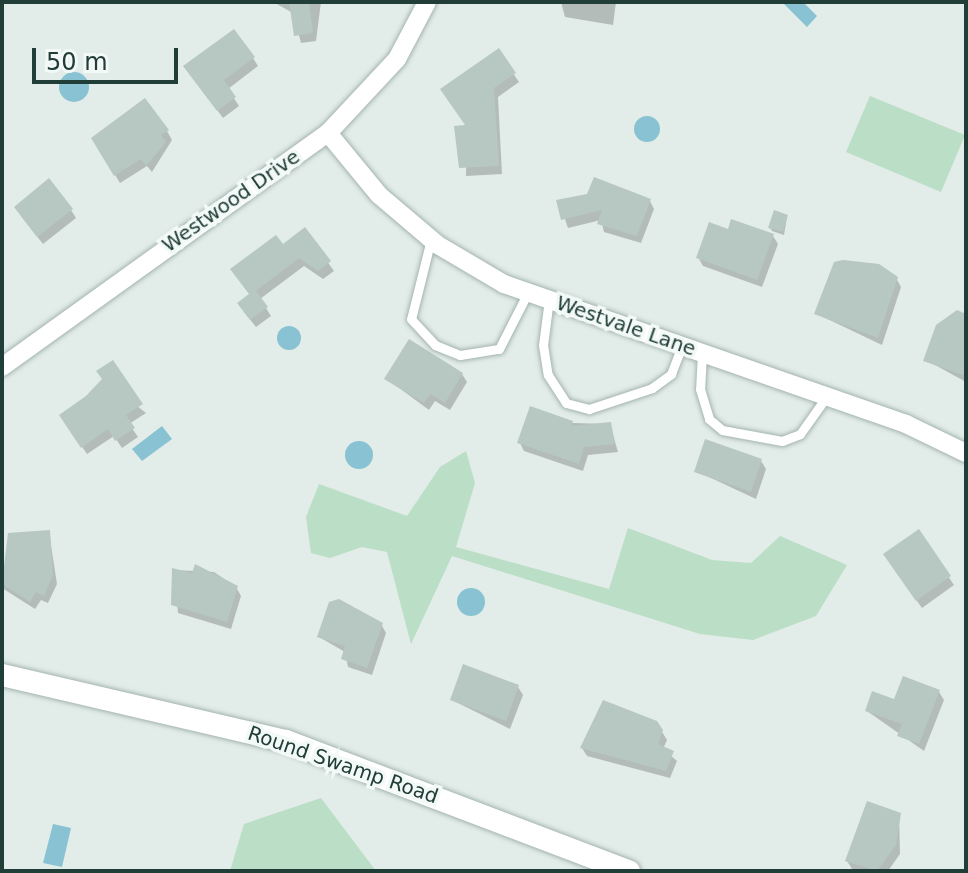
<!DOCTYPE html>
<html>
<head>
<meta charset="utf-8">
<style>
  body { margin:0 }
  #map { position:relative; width:968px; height:873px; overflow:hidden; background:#e2ece8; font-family:"DejaVu Sans",sans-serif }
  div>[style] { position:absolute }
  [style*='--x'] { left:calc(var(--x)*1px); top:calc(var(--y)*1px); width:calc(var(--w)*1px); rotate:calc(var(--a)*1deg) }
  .green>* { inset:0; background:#badec6 }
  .water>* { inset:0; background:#89c2d2 }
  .round { border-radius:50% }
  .shadow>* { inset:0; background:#0003 }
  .building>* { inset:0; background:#b7c7c1 }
  .roads { filter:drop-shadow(0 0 2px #a4b4b0) drop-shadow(0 0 2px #a4b4b0) }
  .service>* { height:9px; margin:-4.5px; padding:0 4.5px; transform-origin:4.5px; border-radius:4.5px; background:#fff }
  .minor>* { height:18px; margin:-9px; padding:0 9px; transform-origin:9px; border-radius:9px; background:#fff }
  .tertiary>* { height:22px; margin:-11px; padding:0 11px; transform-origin:11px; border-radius:11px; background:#fff }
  span { translate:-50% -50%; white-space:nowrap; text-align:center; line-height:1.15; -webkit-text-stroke:7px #f2f9f6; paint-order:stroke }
  .street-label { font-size:20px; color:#213d38 }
  .frame { position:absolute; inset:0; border:4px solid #213d38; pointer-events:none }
  .scale { position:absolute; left:32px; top:48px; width:146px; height:36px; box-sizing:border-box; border:4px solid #213d38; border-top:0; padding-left:10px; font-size:24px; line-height:28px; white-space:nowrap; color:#213d38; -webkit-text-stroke:6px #f2f9f6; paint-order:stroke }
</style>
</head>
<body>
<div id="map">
  <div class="green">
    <i style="clip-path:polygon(870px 96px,965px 135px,941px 192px,846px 152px)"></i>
    <i style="clip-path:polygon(466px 451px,475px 483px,456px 547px,609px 589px,628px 528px,712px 560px,751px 563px,780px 536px,847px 565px,816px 616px,753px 640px,700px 634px,452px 556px,411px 644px,387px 552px,362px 547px,330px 558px,311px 553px,306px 517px,319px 484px,407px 516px,440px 467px)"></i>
    <i style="clip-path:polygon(321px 798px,376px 871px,230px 871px,244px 824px)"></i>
  </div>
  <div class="water">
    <i style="clip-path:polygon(803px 2px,817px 16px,807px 27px,784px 4px)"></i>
    <i class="round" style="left:59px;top:72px;width:30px;height:30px"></i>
    <i class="round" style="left:634px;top:116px;width:26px;height:26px"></i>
    <i class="round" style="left:277px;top:326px;width:24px;height:24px"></i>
    <i style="clip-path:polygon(162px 426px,172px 439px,142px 461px,132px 449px)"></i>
    <i class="round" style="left:345px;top:441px;width:28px;height:28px"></i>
    <i class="round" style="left:457px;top:588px;width:28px;height:28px"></i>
    <i style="clip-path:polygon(53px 824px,71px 828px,62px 867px,43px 863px)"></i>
  </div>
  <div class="shadow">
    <i style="clip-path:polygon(273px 2px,321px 2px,316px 41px,301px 43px,293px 13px)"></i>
    <i style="clip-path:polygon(561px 2px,616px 2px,613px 25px,565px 17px)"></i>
    <i style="clip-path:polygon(498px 51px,519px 82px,498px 97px,502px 174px,466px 176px,467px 126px)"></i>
    <i style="clip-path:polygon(253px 58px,258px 66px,228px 89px,239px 106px,223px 118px,191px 75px)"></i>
    <i style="clip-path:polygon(167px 131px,172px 140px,152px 172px,147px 166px,120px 183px,93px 138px)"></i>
    <i style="clip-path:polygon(650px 201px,654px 209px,641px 243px,604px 232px,601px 220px,568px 228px,559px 202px)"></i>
    <i style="clip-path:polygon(71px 210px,76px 218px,43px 244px,21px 216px)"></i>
    <i style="clip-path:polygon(787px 217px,784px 235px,772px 231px,770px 227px)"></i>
    <i style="clip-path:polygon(305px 230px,334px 271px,323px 279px,304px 266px,260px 299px,271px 316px,256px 327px,244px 312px,251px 295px,283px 247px)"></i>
    <i style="clip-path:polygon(729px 231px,773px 236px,778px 244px,762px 287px,703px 266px,698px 257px)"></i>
    <i style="clip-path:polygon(896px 278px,901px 287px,882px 345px,817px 314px)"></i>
    <i style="clip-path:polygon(966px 319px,966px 382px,926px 360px)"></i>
    <i style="clip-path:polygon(462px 374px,467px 382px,450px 410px,435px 401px,429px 410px,387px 379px)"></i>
    <i style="clip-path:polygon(104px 380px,146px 413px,129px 424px,138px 437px,122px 448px,114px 436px,87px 454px,66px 423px)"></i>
    <i style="clip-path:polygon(572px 423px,610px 424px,618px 452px,588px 455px,583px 471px,524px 451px,520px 443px)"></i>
    <i style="clip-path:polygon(761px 461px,766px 469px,756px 499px,696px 471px)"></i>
    <i style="clip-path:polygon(49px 532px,57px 584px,48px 603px,41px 600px,35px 609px,2px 588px,2px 572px,11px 556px)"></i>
    <i style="clip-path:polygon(918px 532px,954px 585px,922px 608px,890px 563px)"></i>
    <i style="clip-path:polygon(174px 570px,214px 572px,236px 587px,241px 596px,231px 629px,178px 613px)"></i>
    <i style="clip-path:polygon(381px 624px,386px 633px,372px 675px,348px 667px,345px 652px,319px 637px)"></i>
    <i style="clip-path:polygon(518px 687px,523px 695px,510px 729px,452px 700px)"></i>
    <i style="clip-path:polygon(939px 692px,944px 700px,924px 751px,867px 711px)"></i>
    <i style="clip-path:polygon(656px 722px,667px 740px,663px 749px,677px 761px,670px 778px,587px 756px,582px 748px)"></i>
    <i style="clip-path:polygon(899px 814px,900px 854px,888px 871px,852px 869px,847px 861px)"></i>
  </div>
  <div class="building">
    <i style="clip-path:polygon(289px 2px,309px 2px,313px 33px,294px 36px)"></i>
    <i style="clip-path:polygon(234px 29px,255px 57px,224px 80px,236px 97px,217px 111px,183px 66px)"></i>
    <i style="clip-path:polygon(499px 48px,516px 73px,494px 88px,499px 166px,459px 168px,454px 126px,465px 125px,440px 89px)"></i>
    <i style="clip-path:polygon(145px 98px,169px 130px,161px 135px,166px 142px,146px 166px,141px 159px,114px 176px,91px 138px)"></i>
    <i style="clip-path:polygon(594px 177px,651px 199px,637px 236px,597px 224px,602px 210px,561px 220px,556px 200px,587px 194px)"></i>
    <i style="clip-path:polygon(49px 178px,73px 209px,37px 237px,14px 207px)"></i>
    <i style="clip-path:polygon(774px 210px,788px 215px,783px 232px,768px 228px)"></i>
    <i style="clip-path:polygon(731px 219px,774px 234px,757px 280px,696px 258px,709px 222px,728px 229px)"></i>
    <i style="clip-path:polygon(305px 227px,331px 261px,318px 271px,299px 258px,256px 291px,268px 307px,250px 320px,237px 303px,249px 294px,230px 269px,276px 235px,283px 244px)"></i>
    <i style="clip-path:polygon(843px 260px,879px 264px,898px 277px,878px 338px,814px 314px,834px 262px)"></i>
    <i style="clip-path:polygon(957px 310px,966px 314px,966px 376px,923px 361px,936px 325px)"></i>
    <i style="clip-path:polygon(409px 339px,463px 373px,445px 403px,430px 394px,424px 403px,384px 379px)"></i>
    <i style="clip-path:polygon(113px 360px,143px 404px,126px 415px,135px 428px,115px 441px,108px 429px,81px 448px,59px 415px,86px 396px,102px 379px,96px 371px)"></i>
    <i style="clip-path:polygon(530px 406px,573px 421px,571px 426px,611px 422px,615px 444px,584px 447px,579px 464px,517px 443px)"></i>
    <i style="clip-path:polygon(705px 439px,762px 459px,751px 492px,694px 472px)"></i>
    <i style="clip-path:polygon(919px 529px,951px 576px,916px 601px,883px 554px)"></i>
    <i style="clip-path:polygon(50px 530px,53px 575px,44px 596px,36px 592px,30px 602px,2px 584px,8px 533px)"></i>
    <i style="clip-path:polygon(195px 564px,238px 586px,227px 622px,171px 605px,172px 568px,192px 573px)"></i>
    <i style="clip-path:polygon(339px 599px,383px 623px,367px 668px,341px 659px,345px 646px,317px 637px,329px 602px)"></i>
    <i style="clip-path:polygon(463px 664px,519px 685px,506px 721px,450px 700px)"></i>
    <i style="clip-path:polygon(903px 676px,940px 690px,919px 744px,897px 736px,902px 724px,865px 711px,872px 691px,894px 699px)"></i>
    <i style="clip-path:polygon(603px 700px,657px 721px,663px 730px,658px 744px,674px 751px,666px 771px,580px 748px)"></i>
    <i style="clip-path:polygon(867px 801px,901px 813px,896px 845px,877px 871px,845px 861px)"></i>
  </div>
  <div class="roads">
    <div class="service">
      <i style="--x:431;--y:239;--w:82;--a:104"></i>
      <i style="--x:411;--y:319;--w:35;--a:47"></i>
      <i style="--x:435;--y:345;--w:27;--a:22"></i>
      <i style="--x:460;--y:355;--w:39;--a:-9"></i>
      <i style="--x:499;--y:349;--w:64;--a:-63"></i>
      <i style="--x:549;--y:299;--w:46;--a:97.4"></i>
      <i style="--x:543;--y:345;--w:30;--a:81"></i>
      <i style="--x:548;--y:375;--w:33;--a:57"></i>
      <i style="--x:566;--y:403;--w:24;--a:15"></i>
      <i style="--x:589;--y:409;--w:66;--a:-18.4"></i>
      <i style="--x:652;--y:388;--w:24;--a:-36"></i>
      <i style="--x:671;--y:374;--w:30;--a:-69"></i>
      <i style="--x:702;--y:353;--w:36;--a:93"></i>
      <i style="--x:700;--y:389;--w:31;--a:73"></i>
      <i style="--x:709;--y:419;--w:17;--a:40"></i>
      <i style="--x:722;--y:430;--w:61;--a:10.4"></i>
      <i style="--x:782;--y:441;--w:19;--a:-21"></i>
      <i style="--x:800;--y:434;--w:47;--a:-54.6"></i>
    </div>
    <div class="minor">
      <i style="--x:328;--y:133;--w:80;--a:50.6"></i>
      <i style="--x:379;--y:195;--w:77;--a:40.3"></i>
      <i style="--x:438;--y:245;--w:77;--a:30.6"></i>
      <i style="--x:504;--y:284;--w:426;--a:19.2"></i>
      <i style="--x:906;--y:424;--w:67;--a:25.8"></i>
      <i style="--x:2;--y:367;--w:401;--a:-35.7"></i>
      <i style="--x:328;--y:133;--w:101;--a:-47"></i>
      <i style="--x:397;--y:59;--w:64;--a:-62.2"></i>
    </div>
    <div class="tertiary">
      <i style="--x:2;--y:675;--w:292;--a:13.1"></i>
      <i style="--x:286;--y:741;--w:367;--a:20.8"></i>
    </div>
  </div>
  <div class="street-label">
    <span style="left:231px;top:201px;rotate:-35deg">Westwood Drive</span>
    <span style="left:626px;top:326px;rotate:19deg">Westvale Lane</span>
    <span style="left:343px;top:765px;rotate:19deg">Round Swamp Road</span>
  </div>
  <div class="frame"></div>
  <div class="scale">50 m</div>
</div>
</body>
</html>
